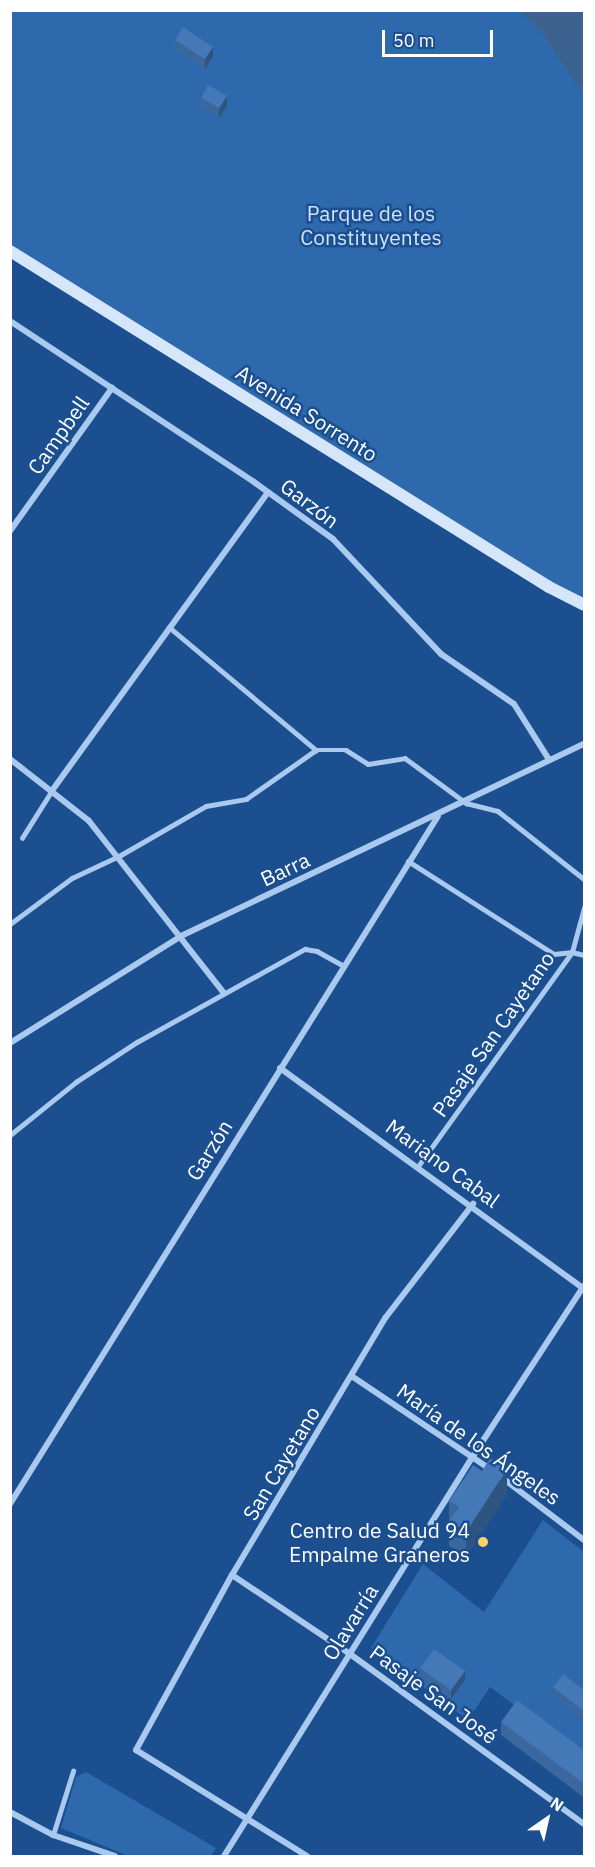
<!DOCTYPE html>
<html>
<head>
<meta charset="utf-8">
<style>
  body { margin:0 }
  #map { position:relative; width:595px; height:1867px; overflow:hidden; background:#1b4f8f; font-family:"IBM Plex Sans",sans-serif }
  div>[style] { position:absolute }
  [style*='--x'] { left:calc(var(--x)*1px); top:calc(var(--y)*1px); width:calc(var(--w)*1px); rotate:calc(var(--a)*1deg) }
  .green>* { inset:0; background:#2e69ad }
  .water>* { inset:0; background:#3c6290 }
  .lane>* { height:4.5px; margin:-2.25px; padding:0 2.25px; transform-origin:2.25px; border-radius:2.25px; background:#a9c9ee }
  .street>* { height:6px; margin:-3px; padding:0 3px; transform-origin:3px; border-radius:3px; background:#a9c9ee }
  .secondary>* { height:12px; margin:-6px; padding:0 6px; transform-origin:6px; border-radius:6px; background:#d6e6fa }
  .wall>* { inset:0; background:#3a679d }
  .shaded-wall>* { inset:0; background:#305480 }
  .building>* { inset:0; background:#4478b7 }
  .dots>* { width:16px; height:16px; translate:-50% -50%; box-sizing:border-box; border:3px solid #1b4f8f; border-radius:50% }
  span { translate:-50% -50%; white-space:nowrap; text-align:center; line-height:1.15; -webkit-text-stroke:5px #1b4f8f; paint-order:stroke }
  .park-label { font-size:21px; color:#cfe3fa }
  .street-label { font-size:21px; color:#fff }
  .poi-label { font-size:21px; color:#fff }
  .right { translate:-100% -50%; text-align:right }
  .frame { position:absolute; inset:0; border:12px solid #fff; pointer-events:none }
  .north { position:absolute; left:517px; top:1789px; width:60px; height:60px; -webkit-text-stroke:4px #1b4f8f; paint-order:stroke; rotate:34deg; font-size:16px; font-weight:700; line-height:24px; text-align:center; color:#fff }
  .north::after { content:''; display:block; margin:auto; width:21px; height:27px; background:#fff; clip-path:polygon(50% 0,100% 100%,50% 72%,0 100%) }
  .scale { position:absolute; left:382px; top:30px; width:111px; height:27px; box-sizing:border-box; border:3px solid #fff; border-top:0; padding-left:8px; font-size:18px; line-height:21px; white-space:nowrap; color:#fff; -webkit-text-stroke:4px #1b4f8f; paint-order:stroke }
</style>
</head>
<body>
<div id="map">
  <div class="green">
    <i style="clip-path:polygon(10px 11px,584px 11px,584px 605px,11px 251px)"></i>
    <i style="clip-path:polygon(543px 1520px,584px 1552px,584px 1758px,490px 1687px,468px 1720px,371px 1648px,423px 1564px,484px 1612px)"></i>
    <i style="clip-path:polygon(86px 1772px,216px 1848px,211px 1856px,128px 1856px,61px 1828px,76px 1777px)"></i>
  </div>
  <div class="water">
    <i style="clip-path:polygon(518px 11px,584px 11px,584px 95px,540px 30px)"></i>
  </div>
  <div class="lane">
    <i style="--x:169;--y:627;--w:192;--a:39.9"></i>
    <i style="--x:22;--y:838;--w:54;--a:-57.8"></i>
    <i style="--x:408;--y:861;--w:173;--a:32.5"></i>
    <i style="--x:554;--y:954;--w:18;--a:-6"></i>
    <i style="--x:572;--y:952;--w:12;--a:14"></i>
    <i style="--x:10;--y:924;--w:77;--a:-36.6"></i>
    <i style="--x:72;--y:878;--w:52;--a:-25.1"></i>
    <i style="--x:119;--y:856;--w:100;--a:-29.9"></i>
    <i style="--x:206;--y:806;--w:41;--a:-9.9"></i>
    <i style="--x:246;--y:799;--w:85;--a:-35"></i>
    <i style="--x:316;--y:750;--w:30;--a:0"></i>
    <i style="--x:346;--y:750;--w:26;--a:32"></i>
    <i style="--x:368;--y:764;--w:37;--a:-9"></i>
    <i style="--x:405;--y:758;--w:76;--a:36.4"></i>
    <i style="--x:466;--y:803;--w:33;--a:14"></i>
    <i style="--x:498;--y:811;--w:110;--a:38.3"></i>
    <i style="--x:10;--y:1135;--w:85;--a:-38.8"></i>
    <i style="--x:76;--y:1082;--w:73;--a:-33.3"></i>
    <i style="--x:137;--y:1042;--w:192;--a:-29"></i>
    <i style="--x:305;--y:949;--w:12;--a:9"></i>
    <i style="--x:317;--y:951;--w:31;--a:29"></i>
    <i style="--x:419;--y:1165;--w:262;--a:-54.3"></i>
    <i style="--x:572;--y:952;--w:46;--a:-74.7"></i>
    <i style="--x:53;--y:1835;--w:67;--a:-72.6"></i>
  </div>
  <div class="street">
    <i style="--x:10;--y:321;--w:292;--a:33.4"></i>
    <i style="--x:254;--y:482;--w:97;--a:35.8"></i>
    <i style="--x:333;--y:539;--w:158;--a:46.8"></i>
    <i style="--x:441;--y:654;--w:88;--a:34.4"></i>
    <i style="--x:514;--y:704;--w:64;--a:57.8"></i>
    <i style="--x:10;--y:531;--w:176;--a:-54.5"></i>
    <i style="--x:10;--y:759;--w:100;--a:38.1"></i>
    <i style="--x:89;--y:821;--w:219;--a:51.9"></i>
    <i style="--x:51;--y:792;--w:370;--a:-54.1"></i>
    <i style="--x:10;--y:1043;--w:202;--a:-32"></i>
    <i style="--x:181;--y:936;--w:446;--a:-25.5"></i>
    <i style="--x:280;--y:1068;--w:376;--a:36"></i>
    <i style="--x:353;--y:1377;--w:165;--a:33.9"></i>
    <i style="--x:501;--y:1477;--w:104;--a:37.2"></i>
    <i style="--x:10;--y:1504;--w:810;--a:-58.11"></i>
    <i style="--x:232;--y:1575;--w:142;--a:33.8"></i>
    <i style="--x:350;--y:1654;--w:289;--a:36"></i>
    <i style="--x:10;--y:1812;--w:49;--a:28.1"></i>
    <i style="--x:53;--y:1835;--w:65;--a:18.7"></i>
    <i style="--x:224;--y:1856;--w:471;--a:-58.1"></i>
    <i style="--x:473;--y:1456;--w:203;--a:-56.9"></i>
    <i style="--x:307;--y:1856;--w:201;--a:-148.2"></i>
    <i style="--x:136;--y:1750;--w:200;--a:-61.3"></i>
    <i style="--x:232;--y:1575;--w:300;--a:-59.2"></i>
    <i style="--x:386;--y:1317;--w:143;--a:-52.4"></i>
  </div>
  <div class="secondary">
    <i style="--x:10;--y:251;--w:635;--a:31.94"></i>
    <i style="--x:549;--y:587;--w:39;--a:27"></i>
  </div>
  <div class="wall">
    <i style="clip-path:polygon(175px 40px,213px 56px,205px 69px,175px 49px)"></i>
    <i style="clip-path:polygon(201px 98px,227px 106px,219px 118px,201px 107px)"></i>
    <i style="clip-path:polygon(507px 1494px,466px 1557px,449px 1546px,449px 1501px)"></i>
    <i style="clip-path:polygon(420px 1668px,465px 1680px,451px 1699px,420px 1677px)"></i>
    <i style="clip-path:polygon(553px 1687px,585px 1691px,584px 1721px,553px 1696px)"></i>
    <i style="clip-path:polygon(501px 1722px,585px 1751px,585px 1795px,583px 1797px,501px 1735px)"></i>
  </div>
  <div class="shaded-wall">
    <i style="clip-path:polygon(213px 47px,213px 56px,205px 69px,205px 59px)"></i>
    <i style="clip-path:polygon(227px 96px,227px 106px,219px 118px,219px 108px)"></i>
    <i style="clip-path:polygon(507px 1469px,507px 1494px,466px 1557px,466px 1532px)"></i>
    <i style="clip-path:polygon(465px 1671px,465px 1680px,451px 1699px,451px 1690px)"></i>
    <i style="clip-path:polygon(585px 1781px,585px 1795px,583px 1797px,583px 1783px)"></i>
  </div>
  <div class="building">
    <i style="clip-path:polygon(183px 27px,213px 47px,205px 59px,175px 40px)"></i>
    <i style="clip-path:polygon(208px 85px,227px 96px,219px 108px,201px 98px)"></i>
    <i style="clip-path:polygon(490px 1458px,507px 1469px,466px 1532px,449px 1521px,459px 1507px,449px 1501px,473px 1465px,482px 1471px)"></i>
    <i style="clip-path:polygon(434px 1649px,465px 1671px,451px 1690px,420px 1668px)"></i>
    <i style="clip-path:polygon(563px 1674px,585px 1691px,584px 1711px,553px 1687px)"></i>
    <i style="clip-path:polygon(517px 1700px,585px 1751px,585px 1781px,583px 1783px,501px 1722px)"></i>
  </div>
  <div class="dots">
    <i style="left:483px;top:1542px;background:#ffd166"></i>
  </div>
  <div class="park-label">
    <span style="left:371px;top:225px">Parque de los<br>Constituyentes</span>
  </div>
  <div class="street-label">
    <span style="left:307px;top:413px;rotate:32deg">Avenida Sorrento</span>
    <span style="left:58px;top:435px;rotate:-55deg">Campbell</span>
    <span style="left:310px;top:503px;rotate:37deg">Garzón</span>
    <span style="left:285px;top:869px;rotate:-25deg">Barra</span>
    <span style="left:493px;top:1034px;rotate:-55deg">Pasaje San Cayetano</span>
    <span style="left:209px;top:1150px;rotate:-58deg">Garzón</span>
    <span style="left:443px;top:1163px;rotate:36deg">Mariano Cabal</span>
    <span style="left:479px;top:1444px;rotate:35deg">María de los Ángeles</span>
    <span style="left:281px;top:1463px;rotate:-59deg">San Cayetano</span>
    <span style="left:350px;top:1622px;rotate:-58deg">Olavarría</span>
    <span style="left:434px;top:1694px;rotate:36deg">Pasaje San José</span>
  </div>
  <div class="poi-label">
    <span class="right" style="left:470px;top:1542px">Centro de Salud 94<br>Empalme Graneros</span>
  </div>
  <div class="frame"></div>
  <div class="north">N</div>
  <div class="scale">50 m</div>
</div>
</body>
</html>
